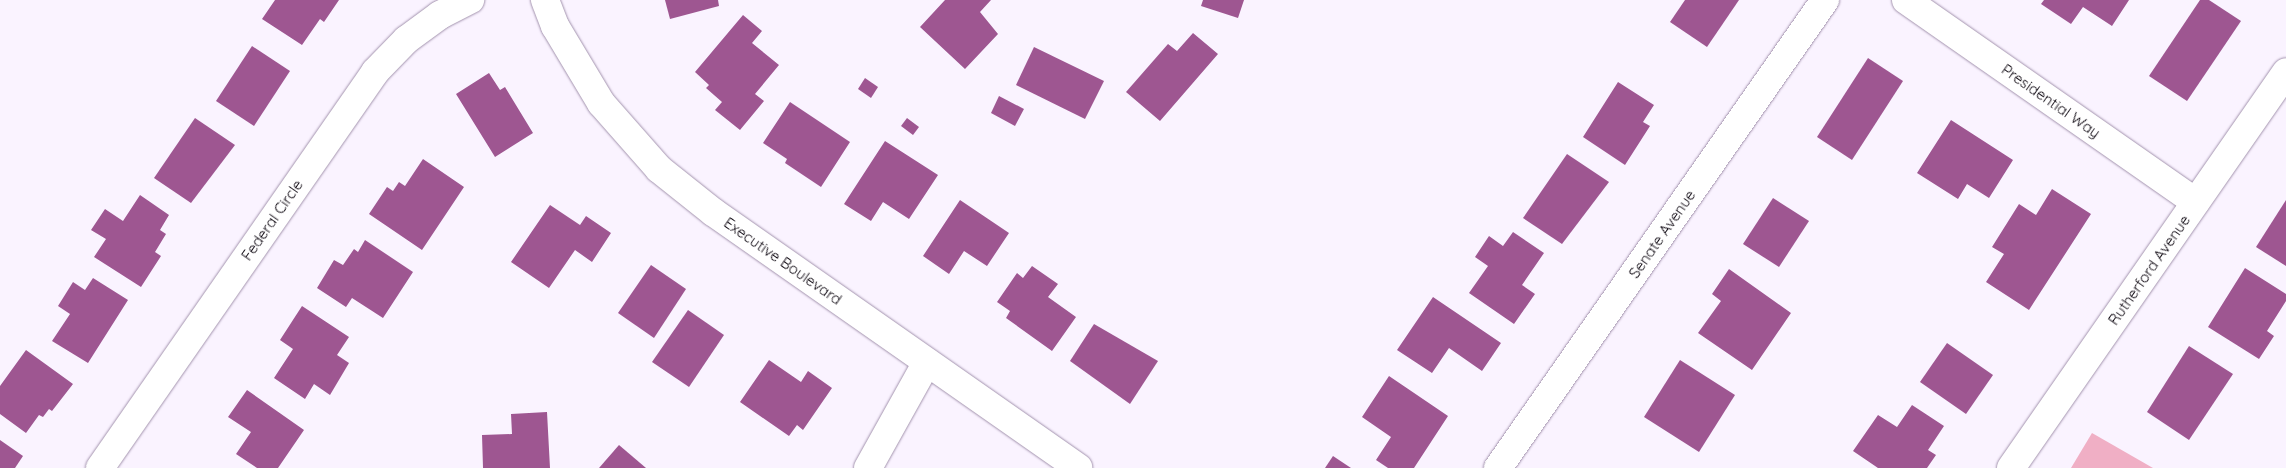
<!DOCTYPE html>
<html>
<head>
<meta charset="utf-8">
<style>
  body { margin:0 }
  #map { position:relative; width:2286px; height:468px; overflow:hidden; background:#faf3ff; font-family:Quicksand,sans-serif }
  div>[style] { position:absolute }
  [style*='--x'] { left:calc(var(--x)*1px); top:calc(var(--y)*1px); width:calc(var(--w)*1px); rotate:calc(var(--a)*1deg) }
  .green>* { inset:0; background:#f0afc5 }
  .building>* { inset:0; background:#9e5691 }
  .roads { filter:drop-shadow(0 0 1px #a393ae) drop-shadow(0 0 1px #a393ae) }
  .minor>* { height:28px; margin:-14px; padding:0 14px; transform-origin:14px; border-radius:14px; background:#fff }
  span { translate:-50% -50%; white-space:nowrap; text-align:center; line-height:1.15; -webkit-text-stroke:5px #fff; paint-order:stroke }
  .street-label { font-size:15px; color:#100a13 }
</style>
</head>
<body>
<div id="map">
  <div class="green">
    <i style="clip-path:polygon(2092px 433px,2153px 468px,2071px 468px)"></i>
  </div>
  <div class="building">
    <i style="clip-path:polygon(275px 0,339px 0,324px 22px,320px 19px,302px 45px,262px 19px)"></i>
    <i style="clip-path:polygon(665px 0,718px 0,719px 6px,670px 19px)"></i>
    <i style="clip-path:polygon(945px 0,991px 0,980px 12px,998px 34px,965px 69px,920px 27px)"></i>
    <i style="clip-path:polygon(1203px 0,1244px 0,1238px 18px,1201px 6px)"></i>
    <i style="clip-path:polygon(1685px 0,1739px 0,1707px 47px,1670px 22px)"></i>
    <i style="clip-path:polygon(2044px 0,2129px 0,2112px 26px,2083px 7px,2071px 24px,2041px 4px)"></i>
    <i style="clip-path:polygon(2200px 0,2209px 0,2241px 21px,2187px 101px,2149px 76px)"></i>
    <i style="clip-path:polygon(743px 15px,762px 31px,752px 43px,779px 65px,755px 94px,764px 101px,740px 130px,715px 110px,722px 102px,706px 88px,709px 85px,695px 72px)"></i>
    <i style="clip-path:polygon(1193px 33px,1218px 54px,1160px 121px,1126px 92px,1168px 44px,1177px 51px)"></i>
    <i style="clip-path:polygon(252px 46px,290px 71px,254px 126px,216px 101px)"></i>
    <i style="clip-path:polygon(1034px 47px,1104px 81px,1085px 119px,1016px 85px)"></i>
    <i style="clip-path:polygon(1868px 58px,1903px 81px,1852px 160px,1817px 137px)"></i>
    <i style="clip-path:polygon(489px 73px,500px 90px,505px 87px,533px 133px,495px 157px,456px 94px)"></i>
    <i style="clip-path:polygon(865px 78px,878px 87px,871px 98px,858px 89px)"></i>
    <i style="clip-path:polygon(1618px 82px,1654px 105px,1643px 122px,1650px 126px,1625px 165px,1583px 137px)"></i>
    <i style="clip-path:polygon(999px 96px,1024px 109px,1015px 126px,991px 113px)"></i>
    <i style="clip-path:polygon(790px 102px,850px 142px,821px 187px,785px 163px,787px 159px,763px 143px)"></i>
    <i style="clip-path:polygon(195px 118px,235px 145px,191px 203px,154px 178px)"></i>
    <i style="clip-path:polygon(907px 118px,919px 127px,913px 135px,901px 126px)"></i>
    <i style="clip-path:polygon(1951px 120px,2013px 160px,1989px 198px,1967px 184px,1958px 199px,1917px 173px)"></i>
    <i style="clip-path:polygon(885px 141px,938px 175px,909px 219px,883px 202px,871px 221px,844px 204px)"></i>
    <i style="clip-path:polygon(1567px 154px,1609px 182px,1562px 244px,1523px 218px)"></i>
    <i style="clip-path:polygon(423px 159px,464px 187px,422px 250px,369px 214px,387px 187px,393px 191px,399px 182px,405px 186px)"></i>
    <i style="clip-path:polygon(2052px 189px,2091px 214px,2029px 310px,1986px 282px,2004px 254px,1992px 247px,2019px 204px,2036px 215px)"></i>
    <i style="clip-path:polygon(140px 195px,169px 215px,160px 230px,166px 234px,155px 252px,161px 256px,141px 287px,94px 257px,106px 239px,91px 230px,105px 209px,123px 221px)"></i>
    <i style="clip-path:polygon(1773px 198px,1809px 221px,1779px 267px,1743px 244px)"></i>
    <i style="clip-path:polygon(960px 200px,1009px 233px,987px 266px,964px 251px,949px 274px,923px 256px)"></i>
    <i style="clip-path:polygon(2286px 200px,2286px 266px,2256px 247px)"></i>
    <i style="clip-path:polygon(550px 205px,580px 225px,586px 216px,611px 233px,592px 262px,575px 250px,549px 288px,511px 262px)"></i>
    <i style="clip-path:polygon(1513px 232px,1544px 253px,1522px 285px,1535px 294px,1514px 324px,1469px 293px,1488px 266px,1475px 257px,1489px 236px,1503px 246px)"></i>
    <i style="clip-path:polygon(365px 240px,413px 272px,383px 318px,352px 298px,346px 307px,317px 288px,334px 260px,343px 265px,354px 249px,358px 252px)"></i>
    <i style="clip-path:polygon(651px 265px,686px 289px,654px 338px,618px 313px)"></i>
    <i style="clip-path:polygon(1032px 266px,1058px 284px,1048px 297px,1076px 317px,1052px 351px,1006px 318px,1010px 311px,997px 302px,1017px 273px,1023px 278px)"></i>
    <i style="clip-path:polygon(2245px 268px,2286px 294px,2286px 301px,2267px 331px,2274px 336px,2259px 359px,2208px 327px)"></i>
    <i style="clip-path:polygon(1729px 269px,1791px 313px,1752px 370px,1698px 333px,1721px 301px,1712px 294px)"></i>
    <i style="clip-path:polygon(93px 278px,128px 300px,88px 363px,52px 341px,70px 314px,58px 306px,73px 282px,85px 290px)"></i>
    <i style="clip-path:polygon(1433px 297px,1501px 343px,1482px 371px,1449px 348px,1432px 373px,1397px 350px)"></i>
    <i style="clip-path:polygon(302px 306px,349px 337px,337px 355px,349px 363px,330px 395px,314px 384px,305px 399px,274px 378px,293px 349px,280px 340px)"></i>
    <i style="clip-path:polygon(688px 310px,724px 335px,689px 387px,652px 362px)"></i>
    <i style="clip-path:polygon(1094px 324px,1158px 361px,1130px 404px,1070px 361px)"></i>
    <i style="clip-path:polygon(1947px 343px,1993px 375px,1966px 414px,1920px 382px)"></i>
    <i style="clip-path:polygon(2189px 346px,2233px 374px,2189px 440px,2147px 412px)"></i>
    <i style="clip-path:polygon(26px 350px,73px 384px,52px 411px,49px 409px,43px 417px,39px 415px,26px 433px,0 414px,0 386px)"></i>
    <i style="clip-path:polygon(769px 360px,801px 382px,808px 371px,832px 388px,803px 430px,797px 425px,789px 436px,740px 402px)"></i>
    <i style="clip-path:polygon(1680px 360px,1735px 395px,1699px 452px,1644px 417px)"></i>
    <i style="clip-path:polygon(1389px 376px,1448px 416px,1414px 468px,1388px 468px,1376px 460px,1391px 437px,1362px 417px)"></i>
    <i style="clip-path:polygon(247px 390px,304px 430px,278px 468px,257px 468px,236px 454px,251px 432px,228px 417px)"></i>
    <i style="clip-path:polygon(1912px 405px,1944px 426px,1928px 450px,1936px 455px,1927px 468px,1878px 468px,1853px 451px,1878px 415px,1897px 427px)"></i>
    <i style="clip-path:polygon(547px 412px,550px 468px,483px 468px,482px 435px,512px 434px,511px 414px)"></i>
    <i style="clip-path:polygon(0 440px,23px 456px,15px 468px,0 468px)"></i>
    <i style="clip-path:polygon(619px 445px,646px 468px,599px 468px)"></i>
    <i style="clip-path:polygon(1333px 456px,1351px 468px,1325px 468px)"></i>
  </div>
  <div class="roads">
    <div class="minor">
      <i style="--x:545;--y:0;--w:28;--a:69"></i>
      <i style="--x:555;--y:26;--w:90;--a:59.1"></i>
      <i style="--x:601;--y:103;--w:88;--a:48.7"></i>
      <i style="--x:659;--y:169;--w:69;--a:38.5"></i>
      <i style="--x:713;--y:212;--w:446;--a:35"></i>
      <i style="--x:1906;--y:0;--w:353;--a:34.9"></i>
      <i style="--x:100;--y:468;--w:482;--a:-55.2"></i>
      <i style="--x:375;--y:72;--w:45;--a:-45.9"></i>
      <i style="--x:406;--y:40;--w:42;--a:-36.3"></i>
      <i style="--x:440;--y:15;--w:34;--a:-27"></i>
      <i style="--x:868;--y:468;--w:121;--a:-60.9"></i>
      <i style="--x:1498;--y:468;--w:571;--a:-55.06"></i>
      <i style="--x:2011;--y:468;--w:482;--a:-55.2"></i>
    </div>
  </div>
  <div class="street-label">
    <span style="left:2051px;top:101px;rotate:35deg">Presidential Way</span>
    <span style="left:272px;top:220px;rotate:-55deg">Federal Circle</span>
    <span style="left:1662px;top:234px;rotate:-55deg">Senate Avenue</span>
    <span style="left:783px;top:261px;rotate:35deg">Executive Boulevard</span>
    <span style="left:2149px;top:270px;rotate:-55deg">Rutherford Avenue</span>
  </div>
</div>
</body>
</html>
